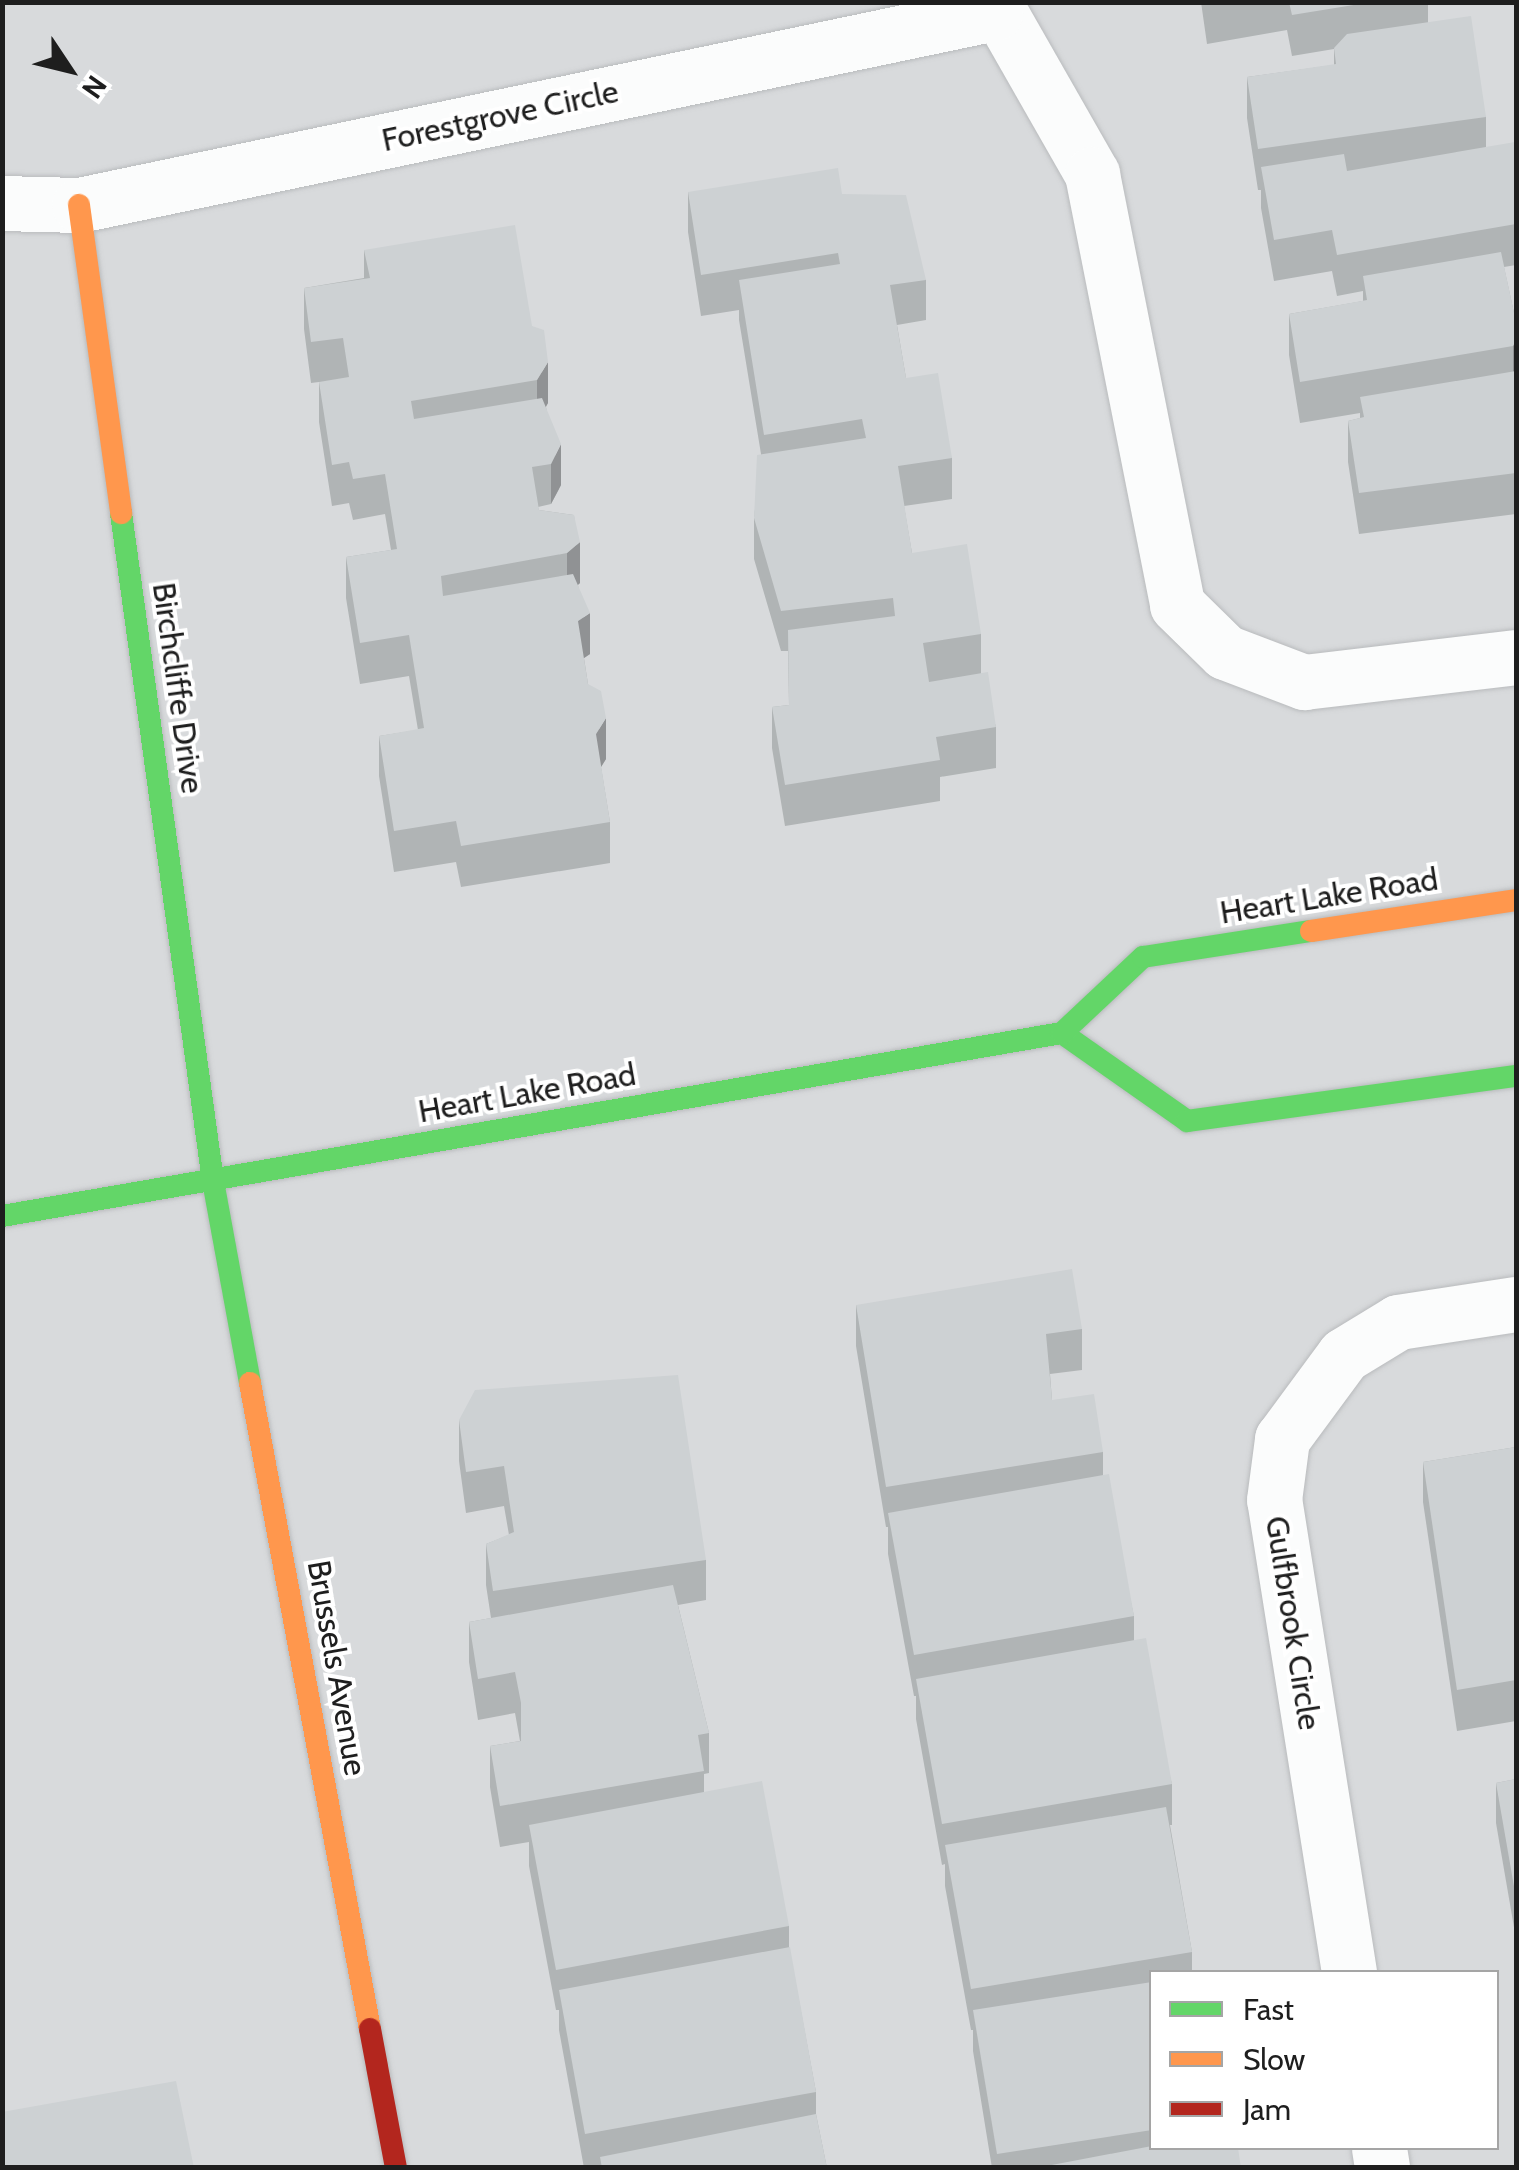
<!DOCTYPE html>
<html>
<head>
<meta charset="utf-8">
<style>
  body { margin:0 }
  #map { position:relative; width:1519px; height:2170px; overflow:hidden; background:#e6eaed; font-family:Cabin,sans-serif }
  div>[style] { position:absolute }
  [style*='--x'] { left:calc(var(--x)*1px); top:calc(var(--y)*1px); width:calc(var(--w)*1px); rotate:calc(var(--a)*1deg) }
  .residential>* { inset:0; background:#d8dadc }
  .roads { filter:drop-shadow(0 0 2px #b9bbbd) drop-shadow(0 0 2px #b9bbbd) }
  .street>* { height:55px; margin:-27.5px; padding:0 27.5px; transform-origin:27.5px; border-radius:27.5px; background:#fbfcfc }
  .fast>* { height:22px; margin:-11px; padding:0 11px; transform-origin:11px; border-radius:11px; background:#63d668 }
  .slow>* { height:22px; margin:-11px; padding:0 11px; transform-origin:11px; border-radius:11px; background:#ff974d }
  .jam>* { height:22px; margin:-11px; padding:0 11px; transform-origin:11px; border-radius:11px; background:#b3261e }
  .wall>* { inset:0; background:#b0b4b5 }
  .shaded-wall>* { inset:0; background:#909294 }
  .building>* { inset:0; background:#cdd1d3 }
  span { translate:-50% -50%; white-space:nowrap; text-align:center; line-height:1.15; -webkit-text-stroke:8px #fff; paint-order:stroke }
  .street-label { font-size:32px; color:#1e1e1e }
  .frame { position:absolute; inset:0; border:5px solid #1e1e1e; pointer-events:none }
  .legend { position:absolute; left:1149px; top:1970px; width:350px; height:180px; box-sizing:border-box; background:#fff; border:2px solid #a5a5a5; margin:0; padding:12px 18px; list-style:none; font-size:30px; color:#1e1e1e }
  .legend li { display:flex; align-items:center; gap:20px; height:50px }
  .legend b { width:50px; border:2px solid #a5a5a5 }
  .north { position:absolute; left:20px; top:20px; width:100px; height:100px; -webkit-text-stroke:8px #fff; paint-order:stroke; rotate:125deg; font-size:28px; font-weight:700; line-height:40px; text-align:center; color:#1e1e1e }
  .north::after { content:''; display:block; margin:auto; width:35px; height:45px; background:#1e1e1e; clip-path:polygon(50% 0,100% 100%,50% 72%,0 100%) }
</style>
</head>
<body>
<div id="map">
  <div class="residential">
    <i style="clip-path:polygon(evenodd,3px 3px,1516px 3px,1516px 2167px,3px 2168px,3px 3px,1152px 1972px,1496px 1972px,1496px 2148px,1152px 2148px,1152px 1972px)"></i>
  </div>
  <div class="roads">
    <div class="street">
      <i style="--x:994;--y:2;--w:198;--a:60.3"></i>
      <i style="--x:1092;--y:174;--w:439;--a:78.8"></i>
      <i style="--x:1177;--y:605;--w:67;--a:44.4"></i>
      <i style="--x:1225;--y:652;--w:85;--a:20.8"></i>
      <i style="--x:1304;--y:682;--w:213;--a:-6.7"></i>
      <i style="--x:2;--y:203;--w:77;--a:1.5"></i>
      <i style="--x:79;--y:205;--w:936;--a:-11.84"></i>
      <i style="--x:1349;--y:1972;--w:478;--a:-99"></i>
      <i style="--x:1274;--y:1500;--w:62;--a:-82.5"></i>
      <i style="--x:1282;--y:1439;--w:104;--a:-53.6"></i>
      <i style="--x:1344;--y:1355;--w:63;--a:-31.4"></i>
      <i style="--x:1398;--y:1322;--w:119;--a:-8.7"></i>
      <i style="--x:1379;--y:2148;--w:20;--a:81"></i>
    </div>
    <div class="fast">
      <i style="--x:121;--y:513;--w:674;--a:82.16"></i>
      <i style="--x:213;--y:1181;--w:205;--a:79.6"></i>
      <i style="--x:1062;--y:1033;--w:153;--a:35.1"></i>
      <i style="--x:1187;--y:1121;--w:332;--a:-7.8"></i>
      <i style="--x:2;--y:1216;--w:1076;--a:-9.8"></i>
      <i style="--x:1062;--y:1033;--w:111;--a:-43.2"></i>
      <i style="--x:1143;--y:957;--w:170;--a:-8.8"></i>
    </div>
    <div class="slow">
      <i style="--x:79;--y:205;--w:311;--a:82.2"></i>
      <i style="--x:1311;--y:931;--w:207;--a:-8.6"></i>
      <i style="--x:250;--y:1383;--w:657;--a:79.48"></i>
    </div>
    <div class="jam">
      <i style="--x:370;--y:2029;--w:141;--a:79.4"></i>
    </div>
  </div>
  <div class="wall">
    <i style="clip-path:polygon(1201px 2px,1428px 2px,1428px 23px,1486px 117px,1486px 147px,1516px 151px,1516px 265px,1504px 267px,1516px 322px,1516px 514px,1359px 534px,1348px 462px,1348px 421px,1360px 418px,1360px 413px,1300px 423px,1289px 355px,1289px 314px,1363px 301px,1363px 291px,1337px 296px,1332px 271px,1274px 281px,1261px 208px,1261px 190px,1258px 190px,1247px 118px,1247px 77px,1334px 65px,1334px 49px,1292px 56px,1287px 30px,1207px 44px)"></i>
    <i style="clip-path:polygon(688px 192px,842px 194px,926px 280px,926px 320px,897px 325px,906px 378px,952px 458px,952px 499px,904px 506px,912px 553px,981px 634px,981px 674px,996px 727px,996px 768px,940px 777px,940px 801px,785px 826px,772px 748px,772px 707px,789px 705px,788px 651px,781px 651px,754px 559px,754px 518px,761px 454px,739px 320px,739px 310px,701px 316px,688px 232px)"></i>
    <i style="clip-path:polygon(364px 250px,532px 326px,548px 403px,546px 407px,561px 485px,551px 504px,538px 507px,539px 510px,574px 515px,580px 583px,578px 585px,590px 654px,584px 658px,588px 684px,606px 759px,601px 767px,610px 822px,610px 863px,461px 887px,456px 862px,394px 872px,379px 776px,379px 736px,418px 730px,409px 676px,360px 684px,346px 598px,346px 557px,391px 550px,385px 514px,353px 520px,349px 503px,332px 506px,319px 422px,319px 382px,311px 383px,304px 329px,304px 288px,364px 278px)"></i>
    <i style="clip-path:polygon(856px 1305px,1082px 1329px,1082px 1370px,1050px 1374px,1052px 1400px,1103px 1452px,1103px 1475px,1134px 1616px,1134px 1640px,1172px 1784px,1172px 1825px,1170px 1825px,1192px 1952px,1192px 1972px,1152px 1972px,1152px 2148px,1241px 2168px,992px 2168px,973px 2051px,973px 2030px,971px 2030px,945px 1886px,945px 1864px,942px 1865px,916px 1719px,916px 1696px,914px 1696px,888px 1554px,888px 1527px,886px 1527px,856px 1346px)"></i>
    <i style="clip-path:polygon(459px 1420px,706px 1560px,706px 1600px,678px 1605px,709px 1733px,709px 1773px,704px 1774px,704px 1792px,789px 1926px,789px 1947px,816px 2092px,816px 2114px,827px 2168px,584px 2168px,559px 2030px,559px 2010px,556px 2010px,529px 1866px,529px 1842px,500px 1847px,490px 1787px,490px 1746px,520px 1741px,515px 1713px,478px 1720px,469px 1662px,469px 1622px,491px 1618px,486px 1585px,486px 1544px,509px 1535px,504px 1506px,466px 1513px,459px 1461px)"></i>
    <i style="clip-path:polygon(1516px 1447px,1516px 1721px,1457px 1731px,1423px 1502px,1423px 1462px)"></i>
    <i style="clip-path:polygon(1516px 1779px,1516px 1939px,1496px 1823px,1496px 1783px)"></i>
  </div>
  <div class="shaded-wall">
    <i style="clip-path:polygon(1516px 340px,1516px 381px,1513px 386px,1513px 346px)"></i>
    <i style="clip-path:polygon(548px 362px,548px 403px,537px 421px,537px 380px)"></i>
    <i style="clip-path:polygon(561px 444px,561px 485px,551px 504px,551px 464px)"></i>
    <i style="clip-path:polygon(580px 542px,580px 583px,567px 594px,567px 553px)"></i>
    <i style="clip-path:polygon(590px 613px,590px 654px,578px 662px,578px 621px)"></i>
    <i style="clip-path:polygon(606px 718px,606px 759px,596px 775px,596px 734px)"></i>
  </div>
  <div class="building">
    <i style="clip-path:polygon(1289px 2px,1372px 2px,1292px 15px)"></i>
    <i style="clip-path:polygon(1471px 16px,1486px 117px,1258px 149px,1247px 77px,1336px 64px,1334px 48px,1347px 34px)"></i>
    <i style="clip-path:polygon(1515px 142px,1516px 151px,1516px 224px,1337px 255px,1332px 230px,1274px 240px,1261px 167px,1344px 154px,1347px 171px)"></i>
    <i style="clip-path:polygon(838px 168px,842px 194px,906px 195px,926px 280px,890px 285px,906px 378px,938px 373px,952px 458px,898px 466px,912px 553px,967px 544px,981px 634px,923px 643px,929px 682px,988px 672px,996px 727px,936px 737px,940px 760px,785px 785px,772px 707px,789px 705px,788px 630px,895px 616px,893px 598px,781px 611px,754px 518px,757px 455px,866px 438px,862px 419px,764px 435px,739px 280px,840px 264px,838px 253px,701px 275px,688px 192px)"></i>
    <i style="clip-path:polygon(515px 225px,532px 326px,544px 330px,548px 362px,537px 380px,411px 401px,414px 419px,542px 398px,561px 444px,551px 464px,532px 467px,539px 510px,574px 515px,580px 542px,567px 553px,441px 576px,443px 596px,573px 574px,590px 613px,578px 621px,588px 684px,601px 691px,606px 718px,596px 734px,610px 822px,461px 846px,456px 821px,394px 831px,379px 736px,424px 728px,409px 635px,360px 643px,346px 557px,397px 549px,385px 474px,353px 479px,349px 462px,332px 465px,319px 382px,349px 377px,343px 338px,311px 342px,304px 288px,370px 278px,364px 250px)"></i>
    <i style="clip-path:polygon(1501px 252px,1516px 322px,1516px 340px,1513px 346px,1300px 382px,1289px 314px,1367px 300px,1363px 276px)"></i>
    <i style="clip-path:polygon(1516px 371px,1516px 473px,1359px 493px,1348px 421px,1364px 417px,1360px 397px)"></i>
    <i style="clip-path:polygon(1072px 1269px,1082px 1329px,1046px 1334px,1052px 1400px,1094px 1394px,1103px 1452px,886px 1487px,856px 1305px)"></i>
    <i style="clip-path:polygon(678px 1375px,706px 1560px,493px 1591px,486px 1544px,514px 1532px,504px 1466px,466px 1472px,459px 1420px,475px 1390px)"></i>
    <i style="clip-path:polygon(1516px 1447px,1516px 1680px,1457px 1690px,1423px 1462px)"></i>
    <i style="clip-path:polygon(1109px 1474px,1134px 1616px,914px 1655px,888px 1513px)"></i>
    <i style="clip-path:polygon(673px 1585px,709px 1733px,698px 1735px,704px 1771px,500px 1806px,490px 1746px,521px 1741px,521px 1703px,515px 1672px,478px 1679px,469px 1622px)"></i>
    <i style="clip-path:polygon(1146px 1638px,1172px 1784px,942px 1824px,916px 1679px)"></i>
    <i style="clip-path:polygon(1516px 1779px,1516px 1898px,1496px 1783px)"></i>
    <i style="clip-path:polygon(762px 1781px,789px 1926px,556px 1970px,529px 1825px)"></i>
    <i style="clip-path:polygon(1166px 1807px,1192px 1952px,971px 1989px,945px 1845px)"></i>
    <i style="clip-path:polygon(790px 1947px,816px 2092px,585px 2134px,559px 1990px)"></i>
    <i style="clip-path:polygon(1152px 1982px,1152px 2130px,997px 2154px,973px 2010px)"></i>
    <i style="clip-path:polygon(176px 2081px,194px 2168px,2px 2168px,2px 2112px)"></i>
    <i style="clip-path:polygon(816px 2114px,827px 2168px,602px 2168px,600px 2157px)"></i>
    <i style="clip-path:polygon(1152px 2146px,1152px 2148px,1238px 2148px,1241px 2168px,1036px 2168px)"></i>
  </div>
  <div class="street-label">
    <span style="left:500px;top:116px;rotate:-12deg">Forestgrove Circle</span>
    <span style="left:178px;top:688px;rotate:82deg">Birchcliffe Drive</span>
    <span style="left:1329px;top:896px;rotate:-9deg">Heart Lake Road</span>
    <span style="left:527px;top:1093px;rotate:-10deg">Heart Lake Road</span>
    <span style="left:1293px;top:1623px;rotate:81deg">Gulfbrook Circle</span>
    <span style="left:337px;top:1668px;rotate:80deg">Brussels Avenue</span>
  </div>
  <div class="frame"></div>
  <ul class="legend">
  <li><b style="height:12px;background:#63d668"></b>Fast</li>
  <li><b style="height:12px;background:#ff974d"></b>Slow</li>
  <li><b style="height:12px;background:#b3261e"></b>Jam</li>
  </ul>
  <div class="north">N</div>
</div>
</body>
</html>
